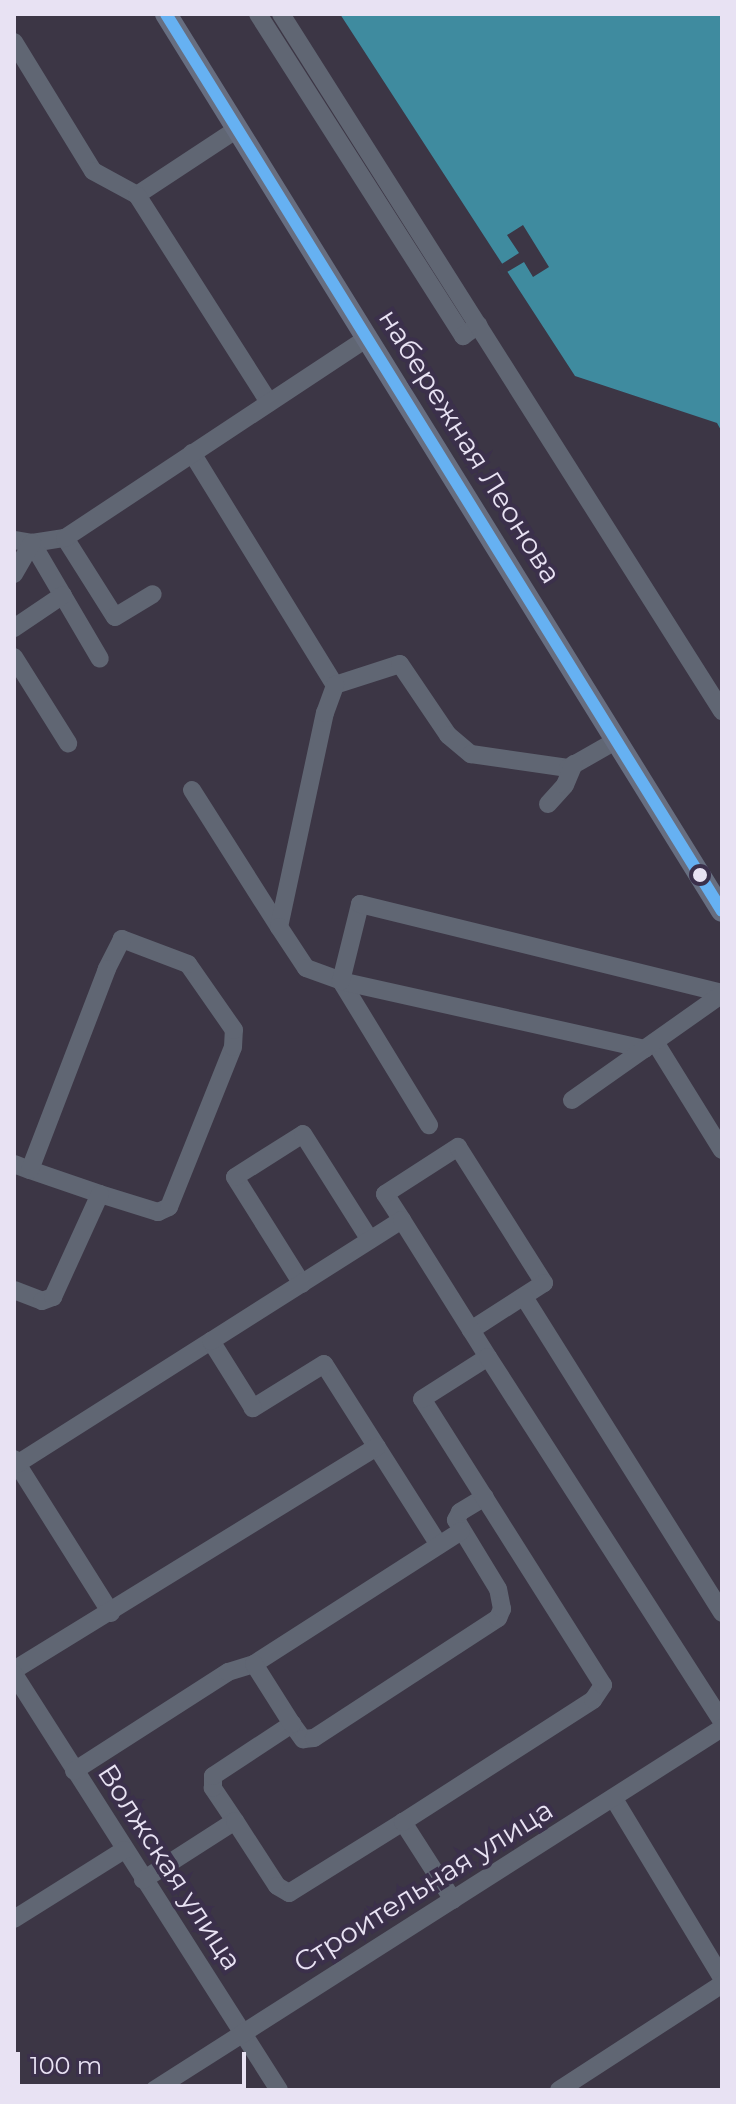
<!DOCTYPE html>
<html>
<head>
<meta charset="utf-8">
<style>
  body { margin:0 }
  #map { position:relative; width:736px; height:2104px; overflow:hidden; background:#3c3645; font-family:Montserrat,sans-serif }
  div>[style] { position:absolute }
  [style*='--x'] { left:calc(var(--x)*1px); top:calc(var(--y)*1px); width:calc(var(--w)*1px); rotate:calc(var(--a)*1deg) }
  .water>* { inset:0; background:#3f8b9f }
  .pier>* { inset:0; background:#3c3645 }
  .minor>* { height:18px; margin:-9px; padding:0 9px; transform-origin:9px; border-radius:9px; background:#606673 }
  .major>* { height:22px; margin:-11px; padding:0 11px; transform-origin:11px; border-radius:11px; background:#676e80 }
  .bus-1>* { height:12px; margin:-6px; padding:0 6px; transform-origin:6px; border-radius:6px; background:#66b1f2 }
  .dots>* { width:22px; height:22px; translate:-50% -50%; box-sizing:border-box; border:4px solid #3b304b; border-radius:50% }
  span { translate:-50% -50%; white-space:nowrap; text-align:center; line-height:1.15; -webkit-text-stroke:8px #3b304b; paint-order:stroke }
  .street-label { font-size:28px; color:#e8e2f3 }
  .frame { position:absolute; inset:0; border:16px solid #e8e2f3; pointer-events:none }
  .scale { position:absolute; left:16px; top:2052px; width:230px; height:36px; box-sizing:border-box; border:4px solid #e8e2f3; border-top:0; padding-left:10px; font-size:24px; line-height:28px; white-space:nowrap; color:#e8e2f3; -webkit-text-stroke:6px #3b304b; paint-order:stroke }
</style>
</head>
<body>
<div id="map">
  <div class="water">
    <i style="clip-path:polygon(340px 14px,722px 14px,722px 432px,717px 423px,575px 376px)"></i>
  </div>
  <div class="pier">
    <i style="clip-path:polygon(523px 225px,549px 267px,533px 277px,524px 262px,502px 275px,497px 267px,519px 253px,507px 235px)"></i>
  </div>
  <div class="minor">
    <i style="--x:258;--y:14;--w:382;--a:57.5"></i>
    <i style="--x:463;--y:336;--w:19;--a:-36"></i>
    <i style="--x:281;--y:14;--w:825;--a:57.68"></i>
    <i style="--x:14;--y:42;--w:151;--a:58.5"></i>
    <i style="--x:93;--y:171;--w:50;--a:28.6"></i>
    <i style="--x:137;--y:195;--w:120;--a:-33.4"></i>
    <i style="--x:137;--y:195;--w:246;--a:57.5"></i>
    <i style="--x:192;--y:453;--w:273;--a:58.4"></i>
    <i style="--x:335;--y:685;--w:68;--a:-17.9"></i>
    <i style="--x:400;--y:664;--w:86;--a:55.9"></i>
    <i style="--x:448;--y:735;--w:30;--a:40"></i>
    <i style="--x:471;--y:754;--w:98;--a:8.2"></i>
    <i style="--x:568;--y:768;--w:56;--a:-29.7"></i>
    <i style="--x:65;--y:538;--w:93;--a:57.7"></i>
    <i style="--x:115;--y:617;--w:44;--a:-31.2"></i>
    <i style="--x:14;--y:540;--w:18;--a:9"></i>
    <i style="--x:32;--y:543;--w:33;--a:-9"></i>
    <i style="--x:65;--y:538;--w:362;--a:-33.5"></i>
    <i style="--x:32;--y:543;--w:134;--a:59.6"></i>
    <i style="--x:14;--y:574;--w:36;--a:-60"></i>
    <i style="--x:14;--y:628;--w:59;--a:-34"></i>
    <i style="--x:14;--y:657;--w:102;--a:57.9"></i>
    <i style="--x:192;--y:790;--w:162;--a:57.6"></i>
    <i style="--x:279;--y:927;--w:219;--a:-77.9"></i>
    <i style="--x:325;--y:713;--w:30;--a:-70"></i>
    <i style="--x:548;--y:804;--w:25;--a:-48"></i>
    <i style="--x:565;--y:785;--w:23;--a:-67"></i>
    <i style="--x:279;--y:927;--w:49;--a:56.6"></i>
    <i style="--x:306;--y:968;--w:37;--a:20"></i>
    <i style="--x:341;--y:981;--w:169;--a:58.6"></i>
    <i style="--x:655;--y:1042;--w:127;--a:58.2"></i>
    <i style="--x:645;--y:1049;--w:312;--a:-167.4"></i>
    <i style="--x:341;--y:981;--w:79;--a:-76.1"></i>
    <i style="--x:360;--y:904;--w:373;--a:13.8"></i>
    <i style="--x:572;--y:1100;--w:184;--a:-35.2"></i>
    <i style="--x:14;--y:1164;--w:17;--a:21"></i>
    <i style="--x:30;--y:1170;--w:74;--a:18.9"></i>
    <i style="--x:100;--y:1194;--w:61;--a:17.2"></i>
    <i style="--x:158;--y:1212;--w:12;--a:-24"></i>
    <i style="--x:169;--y:1207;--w:172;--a:-68.2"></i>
    <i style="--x:233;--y:1047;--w:17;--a:-87"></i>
    <i style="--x:234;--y:1030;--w:80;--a:-124.9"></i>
    <i style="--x:188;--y:964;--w:71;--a:-159.3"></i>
    <i style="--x:122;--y:939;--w:34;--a:117"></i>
    <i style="--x:107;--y:969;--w:215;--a:111"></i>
    <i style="--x:402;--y:1220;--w:31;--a:-123"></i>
    <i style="--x:385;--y:1194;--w:87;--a:-32.8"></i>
    <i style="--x:458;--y:1147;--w:161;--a:57.7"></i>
    <i style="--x:544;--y:1283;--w:87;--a:147.2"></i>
    <i style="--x:302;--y:1284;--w:126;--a:-122.1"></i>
    <i style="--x:235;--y:1177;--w:80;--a:-32.3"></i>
    <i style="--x:303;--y:1134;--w:125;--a:57.7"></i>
    <i style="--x:14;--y:1290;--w:30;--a:21"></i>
    <i style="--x:42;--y:1301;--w:12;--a:-20"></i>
    <i style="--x:53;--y:1297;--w:113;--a:-65.5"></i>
    <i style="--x:524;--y:1297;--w:373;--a:57.9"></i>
    <i style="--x:14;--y:1459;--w:182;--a:57.8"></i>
    <i style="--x:17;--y:1464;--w:230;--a:-32.4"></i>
    <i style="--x:439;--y:1545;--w:214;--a:-122.4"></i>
    <i style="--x:324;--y:1364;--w:84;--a:148.2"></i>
    <i style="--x:253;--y:1408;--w:79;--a:-122.1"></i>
    <i style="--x:211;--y:1341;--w:226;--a:-32.4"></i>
    <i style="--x:402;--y:1220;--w:162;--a:57.9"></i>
    <i style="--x:14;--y:1670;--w:426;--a:-31.6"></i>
    <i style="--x:14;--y:1674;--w:493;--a:57.5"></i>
    <i style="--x:292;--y:1724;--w:19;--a:54"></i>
    <i style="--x:303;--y:1739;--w:11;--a:-5"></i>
    <i style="--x:314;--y:1738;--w:220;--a:-33.1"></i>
    <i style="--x:498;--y:1618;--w:10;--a:-66"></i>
    <i style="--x:502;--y:1609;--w:20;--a:-101"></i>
    <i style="--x:498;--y:1589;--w:81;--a:-121.3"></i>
    <i style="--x:456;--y:1520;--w:9;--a:-63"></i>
    <i style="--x:460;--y:1512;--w:29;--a:-31"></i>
    <i style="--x:74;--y:1771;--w:183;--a:-32.7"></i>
    <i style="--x:228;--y:1672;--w:27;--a:-17"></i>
    <i style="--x:254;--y:1664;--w:246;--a:-32.7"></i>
    <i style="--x:614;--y:1799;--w:209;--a:58.9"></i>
    <i style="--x:235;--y:1821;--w:40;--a:-124"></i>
    <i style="--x:213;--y:1788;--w:12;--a:-90"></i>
    <i style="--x:213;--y:1776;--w:95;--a:-33.4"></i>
    <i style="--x:292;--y:1724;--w:71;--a:-122.3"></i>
    <i style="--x:143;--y:1880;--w:109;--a:-32.7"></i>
    <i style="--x:235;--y:1821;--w:77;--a:57.1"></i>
    <i style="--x:277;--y:1886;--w:14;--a:30"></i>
    <i style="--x:289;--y:1893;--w:134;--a:-31.9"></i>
    <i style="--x:453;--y:1900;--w:93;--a:-122.7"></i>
    <i style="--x:403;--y:1822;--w:226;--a:-32.7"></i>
    <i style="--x:593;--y:1700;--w:18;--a:-56"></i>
    <i style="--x:603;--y:1685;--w:338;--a:-122.3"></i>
    <i style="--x:422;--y:1399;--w:78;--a:-32.5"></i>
    <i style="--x:488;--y:1357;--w:434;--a:57.3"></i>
    <i style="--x:14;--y:1919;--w:130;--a:-32.1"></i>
    <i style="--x:154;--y:2090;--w:674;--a:-32.51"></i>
    <i style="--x:559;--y:2090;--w:194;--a:-33"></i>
  </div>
  <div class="major">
    <i style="--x:166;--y:14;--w:1055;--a:58.21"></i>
  </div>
  <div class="bus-1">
    <i style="--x:166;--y:14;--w:1055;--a:58.21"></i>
  </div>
  <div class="dots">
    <i style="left:700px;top:875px;background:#e8e2f3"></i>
  </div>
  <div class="street-label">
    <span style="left:470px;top:446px;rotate:58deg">набережная Леонова</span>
    <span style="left:170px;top:1867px;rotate:57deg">Волжская улица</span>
    <span style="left:423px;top:1886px;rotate:-32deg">Строительная улица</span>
  </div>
  <div class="frame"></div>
  <div class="scale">100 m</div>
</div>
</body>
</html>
